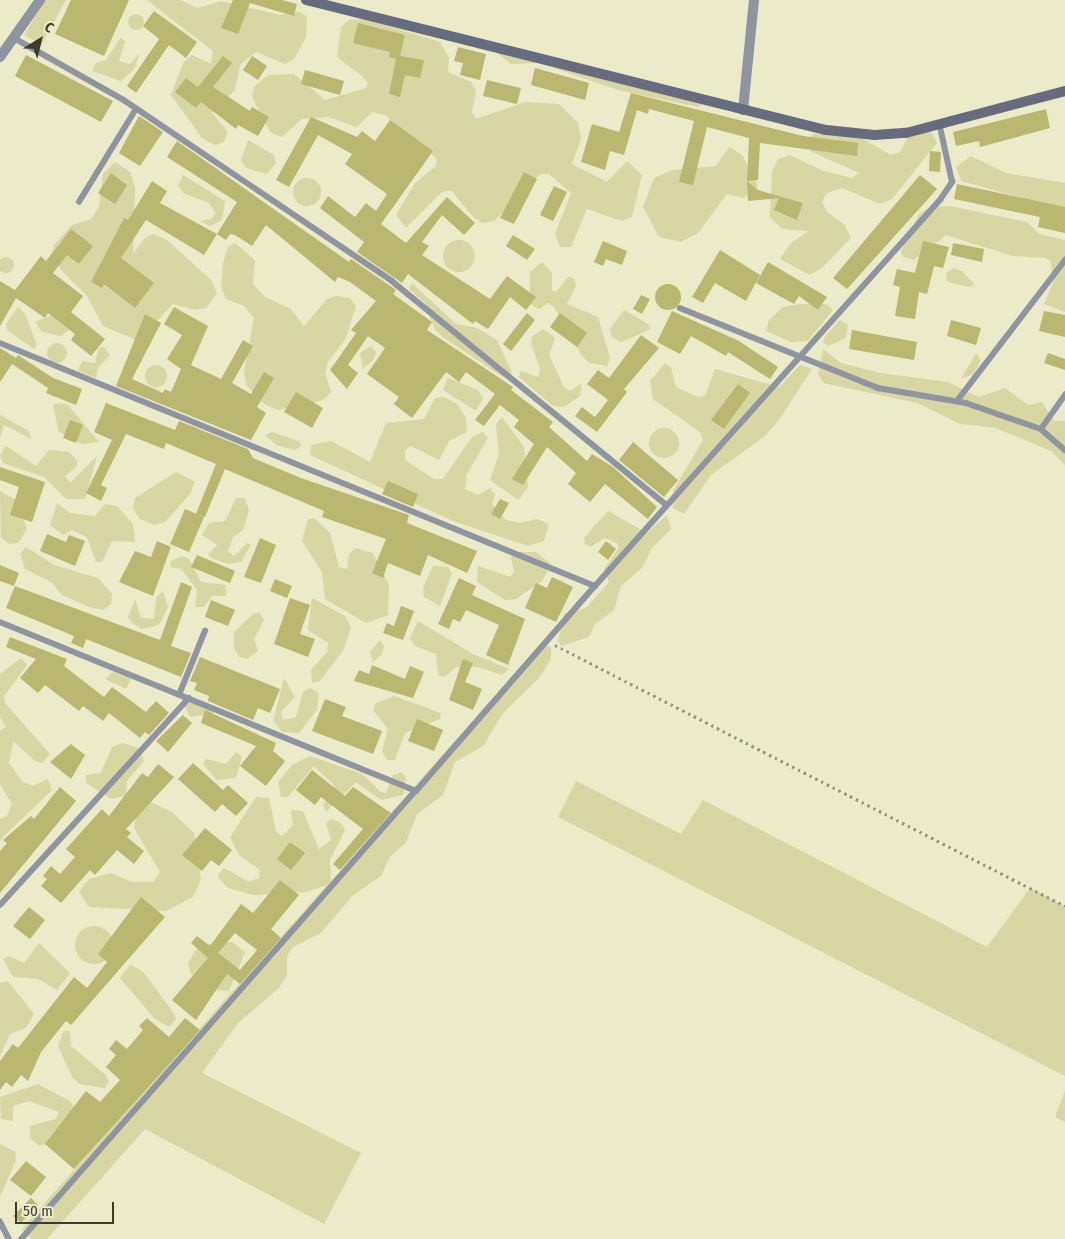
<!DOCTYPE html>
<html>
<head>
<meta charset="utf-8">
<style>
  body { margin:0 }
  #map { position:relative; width:1065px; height:1239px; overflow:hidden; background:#ebeac9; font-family:"Fira Sans Condensed",sans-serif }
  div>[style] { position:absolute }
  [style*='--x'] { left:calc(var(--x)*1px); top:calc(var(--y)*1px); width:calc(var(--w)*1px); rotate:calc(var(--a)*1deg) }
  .green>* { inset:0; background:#d8d6a3 }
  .round { border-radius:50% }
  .building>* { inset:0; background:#bab771 }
  .path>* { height:2.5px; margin-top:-1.25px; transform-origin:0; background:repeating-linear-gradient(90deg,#96967e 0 2.5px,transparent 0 6.5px) }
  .service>* { height:5.5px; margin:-2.75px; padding:0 2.75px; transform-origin:2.75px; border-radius:2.75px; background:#8f94a1 }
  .minor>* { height:10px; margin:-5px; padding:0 5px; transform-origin:5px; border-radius:5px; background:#8f94a1 }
  .tertiary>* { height:10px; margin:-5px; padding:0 5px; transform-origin:5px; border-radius:5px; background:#8f94a1 }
  .secondary>* { height:10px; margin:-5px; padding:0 5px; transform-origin:5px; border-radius:5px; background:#666c7e }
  span { translate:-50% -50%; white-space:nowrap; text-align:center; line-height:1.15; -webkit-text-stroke:5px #ebeac9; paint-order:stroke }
  .north { position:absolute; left:15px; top:15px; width:50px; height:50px; -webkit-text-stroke:4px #ebeac9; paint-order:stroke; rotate:36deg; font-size:14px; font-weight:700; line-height:20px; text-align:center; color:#3a3a2d }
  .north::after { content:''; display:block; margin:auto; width:18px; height:22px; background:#3a3a2d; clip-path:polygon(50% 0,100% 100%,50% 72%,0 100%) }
  .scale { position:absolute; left:15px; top:1202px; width:99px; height:22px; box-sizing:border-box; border:2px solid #3a3a2d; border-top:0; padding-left:6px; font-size:15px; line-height:18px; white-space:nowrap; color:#3a3a2d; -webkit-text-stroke:4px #ebeac9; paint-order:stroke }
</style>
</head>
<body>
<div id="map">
  <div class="green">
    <i style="clip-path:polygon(45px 0,66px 0,41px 45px,24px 35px)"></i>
    <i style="clip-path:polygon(147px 0,180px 0,198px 8px,221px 1px,280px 15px,300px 12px,307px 17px,306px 37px,294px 59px,285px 64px,256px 52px,240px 65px,235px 90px,212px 113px,228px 132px,224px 142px,215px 145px,202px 138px,171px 95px,183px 63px,192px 55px,211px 64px,213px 51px)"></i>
    <i class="round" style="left:128px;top:14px;width:16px;height:16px"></i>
    <i style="clip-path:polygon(365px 19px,440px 42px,449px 58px,448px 72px,471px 82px,476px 91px,472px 112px,476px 119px,525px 102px,559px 104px,578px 123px,581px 139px,572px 164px,607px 182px,627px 161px,642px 175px,632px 217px,621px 221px,587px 209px,571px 247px,560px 247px,555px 234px,571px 193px,549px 174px,540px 174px,494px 221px,483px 223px,474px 218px,451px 190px,442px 192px,406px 228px,396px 215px,415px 183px,436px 166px,436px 158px,385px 115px,372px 112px,357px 127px,328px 117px,302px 119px,282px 137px,270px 132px,252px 97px,254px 87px,268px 75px,294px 74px,325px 100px,366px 88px,368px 83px,363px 77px,337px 57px,341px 27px,349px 20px)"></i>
    <i style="clip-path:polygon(121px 37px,125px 42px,119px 61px,130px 64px,140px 53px,134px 69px,121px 81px,92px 71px,96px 63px,106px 60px)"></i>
    <i style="clip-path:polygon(494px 51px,704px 104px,698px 107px,618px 90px,540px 63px,511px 64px)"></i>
    <i style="clip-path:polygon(920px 132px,931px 132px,937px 143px,892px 199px,880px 204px,842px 188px,827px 193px,822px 202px,827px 212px,844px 224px,851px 238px,823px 267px,810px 275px,780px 259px,792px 242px,809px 231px,782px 229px,770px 217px,772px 172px,778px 159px,790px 155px,823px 171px,852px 178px,859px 173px,810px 151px,808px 141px,813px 134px,863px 139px,891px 155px,900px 152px,908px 137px)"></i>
    <i style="clip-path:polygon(248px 140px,274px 155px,276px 163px,267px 174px,246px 168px,241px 160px)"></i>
    <i style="clip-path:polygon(729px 147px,742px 155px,758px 186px,744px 198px,727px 194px,698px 233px,681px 242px,659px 237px,643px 207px,654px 178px,672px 170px,716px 166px)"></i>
    <i style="clip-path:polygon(971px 156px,1006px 173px,1065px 183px,1065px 210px,961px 181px,956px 167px)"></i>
    <i style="clip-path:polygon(115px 162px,130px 172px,135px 187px,133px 254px,145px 238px,153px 234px,167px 240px,211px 280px,217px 293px,206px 308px,195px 310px,173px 304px,139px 341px,103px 326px,87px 296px,62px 271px,52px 255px,54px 245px,72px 225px,91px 219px,99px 207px,103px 174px)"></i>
    <i style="clip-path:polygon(183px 175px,225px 201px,222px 220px,210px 226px,200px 221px,212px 219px,215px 213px,209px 203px,183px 193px,178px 186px)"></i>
    <i class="round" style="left:293px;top:178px;width:28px;height:28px"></i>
    <i style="clip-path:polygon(950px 206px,1027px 222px,1039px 234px,1065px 240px,1065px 312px,1044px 304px,1053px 283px,1051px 261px,1045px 258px,1013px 256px,946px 235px,914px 260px,903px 257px,901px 251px,919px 214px,928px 208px)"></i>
    <i class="round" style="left:443px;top:240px;width:32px;height:32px"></i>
    <i style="clip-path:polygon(235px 243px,255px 260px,253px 284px,265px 297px,291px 309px,304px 326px,327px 299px,336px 296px,350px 298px,356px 306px,346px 338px,328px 362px,325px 373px,331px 392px,323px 400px,278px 410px,264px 404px,247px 386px,244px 373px,254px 318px,244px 306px,226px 299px,221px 287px,223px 263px,228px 247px)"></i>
    <i class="round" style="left:-2px;top:257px;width:16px;height:16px"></i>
    <i style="clip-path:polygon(542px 262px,552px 273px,552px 290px,556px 292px,568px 277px,574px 278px,576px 286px,567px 304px,598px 317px,610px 358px,607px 366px,589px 363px,582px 356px,554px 307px,548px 303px,539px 309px,530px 304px,530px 272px)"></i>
    <i style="clip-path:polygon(954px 268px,962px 271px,974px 284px,970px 287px,947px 282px,946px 273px)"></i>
    <i style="clip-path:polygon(412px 283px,456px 324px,477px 328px,497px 340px,512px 373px,503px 377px,444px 338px,435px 330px,425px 303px,409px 289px)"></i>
    <i style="clip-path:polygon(801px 304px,827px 304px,833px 310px,808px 341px,791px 342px,766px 331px,769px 320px,783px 307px)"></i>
    <i style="clip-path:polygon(18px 307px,25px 314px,37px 345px,34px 349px,7px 330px,6px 324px)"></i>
    <i style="clip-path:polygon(624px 310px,648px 324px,651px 329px,621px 342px,612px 337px,610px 329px)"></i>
    <i style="clip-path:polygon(52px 315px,73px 327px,61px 336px,42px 332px,35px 322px)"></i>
    <i style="clip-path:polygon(840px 320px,848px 325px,846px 338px,828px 346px,823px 342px,826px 335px)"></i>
    <i style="clip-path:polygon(543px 329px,555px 338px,549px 355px,564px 387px,570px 391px,582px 383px,580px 396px,564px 407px,553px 406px,519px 377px,521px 371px,538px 377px,540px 369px,531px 343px,532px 336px)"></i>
    <i class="round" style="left:47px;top:343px;width:20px;height:20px"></i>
    <i style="clip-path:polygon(371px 346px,376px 352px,374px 359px,363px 369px,360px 353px)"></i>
    <i style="clip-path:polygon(104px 347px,110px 355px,98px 368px,96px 378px,78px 371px,82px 361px,95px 363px,99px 348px)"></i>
    <i style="clip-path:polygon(823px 349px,841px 363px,881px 373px,948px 382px,979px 397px,1005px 388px,1028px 405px,1042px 402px,1054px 421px,1065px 421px,1065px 465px,1051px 451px,996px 428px,960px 424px,917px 403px,824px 383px,818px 375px)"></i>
    <i style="clip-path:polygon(976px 353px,981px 360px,978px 366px,973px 374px,961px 379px)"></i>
    <i style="clip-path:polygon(665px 363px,671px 367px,676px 387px,698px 397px,705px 396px,715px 369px,779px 387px,800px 365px,812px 369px,779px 420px,765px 436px,711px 475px,684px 514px,673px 508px,673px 491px,703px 440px,700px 432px,653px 399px,650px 381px)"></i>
    <i class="round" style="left:145px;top:365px;width:22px;height:22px"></i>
    <i style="clip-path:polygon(448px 378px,478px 390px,483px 398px,476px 411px,443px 390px)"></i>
    <i style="clip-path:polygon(444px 397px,457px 404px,466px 417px,467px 432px,449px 441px,439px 460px,411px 446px,405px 450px,405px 460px,434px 479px,443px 479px,472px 437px,483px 432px,488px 438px,467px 474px,465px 489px,478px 495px,490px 488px,495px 495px,492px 504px,506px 520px,520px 523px,537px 519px,549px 524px,544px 541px,528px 546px,453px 521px,310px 455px,311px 445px,331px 441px,370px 462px,386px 423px,424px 419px,435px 398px)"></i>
    <i style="clip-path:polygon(60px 403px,68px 405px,99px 442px,82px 444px,59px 432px,53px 405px)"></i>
    <i style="clip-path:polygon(0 415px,29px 431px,31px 439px,4px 425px,0 439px)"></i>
    <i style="clip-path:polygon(502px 417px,524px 447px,528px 487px,518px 500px,490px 480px,499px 454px,496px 424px)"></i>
    <i class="round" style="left:649px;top:428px;width:30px;height:30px"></i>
    <i style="clip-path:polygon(272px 432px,299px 441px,301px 446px,295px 450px,276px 445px,265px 435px)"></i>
    <i style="clip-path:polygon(6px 446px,36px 466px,49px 450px,69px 452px,77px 460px,77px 466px,65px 476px,70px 483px,97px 456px,85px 499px,66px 499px,44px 477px,3px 463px,0 455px)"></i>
    <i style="clip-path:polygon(176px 472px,195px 482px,190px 494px,165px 522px,154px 525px,140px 519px,133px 509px,135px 498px)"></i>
    <i style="clip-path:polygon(0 491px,16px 500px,27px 529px,18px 543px,9px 544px,1px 537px)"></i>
    <i style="clip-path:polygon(236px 498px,245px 498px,249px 510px,243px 530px,233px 537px,228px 551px,234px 556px,247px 543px,251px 545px,241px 562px,228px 564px,211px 558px,208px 554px,217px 545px,202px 535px,209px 523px,225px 521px)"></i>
    <i style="clip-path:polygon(57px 503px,70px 513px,95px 516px,105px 504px,117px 506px,133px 524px,135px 542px,112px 541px,102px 562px,96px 562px,87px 537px,72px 530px,63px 535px,50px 525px)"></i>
    <i style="clip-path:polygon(608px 511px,647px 533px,667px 515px,671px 529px,652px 548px,642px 568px,621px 586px,614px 610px,595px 624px,589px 637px,561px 646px,558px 641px,564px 614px,586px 608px,609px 582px,604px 569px,619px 548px,617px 543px,605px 538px,590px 547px,585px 544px,584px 538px)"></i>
    <i style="clip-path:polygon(314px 518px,330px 533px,339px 567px,347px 569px,349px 554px,355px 548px,373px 553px,389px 585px,388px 615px,366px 623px,325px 599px,322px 572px,302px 541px,308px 519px)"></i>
    <i style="clip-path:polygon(26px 547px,54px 565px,98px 578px,112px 594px,111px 604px,103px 610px,89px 607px,62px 595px,51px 582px,25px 569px,20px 554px)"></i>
    <i style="clip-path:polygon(519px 552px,536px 552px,551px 564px,542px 581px,516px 599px,505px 600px,477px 582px,478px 566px,510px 577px,514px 572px,511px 557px)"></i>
    <i style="clip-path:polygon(182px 556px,189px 559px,201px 582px,226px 585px,226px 596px,212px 596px,204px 607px,195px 607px,197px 590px,181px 569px,170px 567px,171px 561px)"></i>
    <i style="clip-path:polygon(433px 566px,448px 567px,452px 573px,440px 606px,424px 597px,423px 588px)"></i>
    <i style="clip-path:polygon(163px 591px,168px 607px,159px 625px,142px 629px,131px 622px,128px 617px,135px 599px,141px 618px,154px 619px,156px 598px)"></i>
    <i style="clip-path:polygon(312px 598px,345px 616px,351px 627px,344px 649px,320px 681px,312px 683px,311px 670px,327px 652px,328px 643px,308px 630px)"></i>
    <i style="clip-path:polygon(254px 613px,260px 613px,264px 620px,254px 639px,258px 651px,247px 659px,239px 657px,234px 648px,234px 632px)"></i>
    <i style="clip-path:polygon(418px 621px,473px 654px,509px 669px,502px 675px,478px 667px,456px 667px,445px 677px,438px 675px,436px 654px,415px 646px,410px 638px)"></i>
    <i style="clip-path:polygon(380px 640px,384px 646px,382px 654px,373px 662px,370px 652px)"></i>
    <i style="clip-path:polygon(541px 643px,551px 648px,551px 659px,540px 677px,503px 713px,483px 746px,455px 762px,443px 795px,417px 814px,406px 842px,390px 857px,381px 876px,352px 896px,321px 933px,293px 947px,287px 956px,287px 975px,279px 988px,238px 1023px,202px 1073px,361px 1153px,324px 1224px,145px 1129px,47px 1239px,32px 1239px,22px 1230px,26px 1224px,327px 885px,306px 892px,253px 895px,228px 888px,220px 880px,218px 875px,224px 868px,249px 882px,259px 878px,260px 870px,239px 855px,230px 837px,256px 797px,269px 798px,276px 832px,282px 836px,293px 825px,291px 810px,303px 811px,319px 849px,331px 840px,326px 823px,330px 819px,340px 822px,345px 830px,330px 860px,331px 881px)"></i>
    <i style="clip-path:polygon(21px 658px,27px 665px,4px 696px,5px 703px,50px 754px,42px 763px,35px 761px,13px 741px,9px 763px,22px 781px,33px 786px,48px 779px,52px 790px,0 840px,0 819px,7px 816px,12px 804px,0 784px,0 731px,6px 727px,0 717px,0 674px)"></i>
    <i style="clip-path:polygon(113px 672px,131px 679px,126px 689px,105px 679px)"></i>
    <i style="clip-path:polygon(284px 678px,295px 697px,281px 712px,283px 720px,296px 717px,303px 692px,310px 688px,319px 693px,317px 710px,299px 733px,282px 732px,273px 721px)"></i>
    <i style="clip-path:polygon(185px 695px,214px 706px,213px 714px,190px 717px,182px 701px)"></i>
    <i style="clip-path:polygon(394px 696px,441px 713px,440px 719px,405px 733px,395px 760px,387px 760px,382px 751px,388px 729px,373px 710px,376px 703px)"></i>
    <i style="clip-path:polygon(123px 743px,138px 748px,144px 761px,127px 781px,126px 796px,111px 799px,86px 783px,86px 775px,101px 773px,112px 747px)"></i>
    <i style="clip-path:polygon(236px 752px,242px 757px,236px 778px,217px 780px,203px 764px,206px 759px,226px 764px)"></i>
    <i style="clip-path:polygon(310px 756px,362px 774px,381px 792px,386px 793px,393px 775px,402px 772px,406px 778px,403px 795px,381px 800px,356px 782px,326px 812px,323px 805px,335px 786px,314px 766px,288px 797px,281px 797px,278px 782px,292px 765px)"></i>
    <i style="clip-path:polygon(576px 781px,681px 834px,703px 800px,987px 947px,1030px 888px,1065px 906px,1065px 1076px,558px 817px)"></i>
    <i style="clip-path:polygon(146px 800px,172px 812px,194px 833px,201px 879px,193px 897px,166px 911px,89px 907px,79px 892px,89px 879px,111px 873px,132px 882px,153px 882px,160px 872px,134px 828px,137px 803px)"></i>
    <i class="round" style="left:75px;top:926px;width:38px;height:38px"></i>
    <i style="clip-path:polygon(232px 942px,245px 952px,229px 991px,218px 990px,191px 974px,188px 963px,199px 945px)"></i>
    <i style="clip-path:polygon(39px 943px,70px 973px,57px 990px,38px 979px,13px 977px,3px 959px,9px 956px,24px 963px)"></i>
    <i style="clip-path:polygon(131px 964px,144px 973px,173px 1012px,176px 1019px,169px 1027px,154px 1018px,120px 978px)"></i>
    <i style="clip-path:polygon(8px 981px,34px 1014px,26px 1028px,10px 1034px,0 1056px,0 983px)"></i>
    <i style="clip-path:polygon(63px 1031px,70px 1031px,71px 1046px,106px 1075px,109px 1082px,105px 1088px,79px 1084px,72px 1077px,58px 1046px)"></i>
    <i style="clip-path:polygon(38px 1084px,70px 1101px,85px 1126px,80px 1135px,39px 1146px,30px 1138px,30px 1126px,56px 1119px,59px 1112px,29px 1101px,13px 1106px,13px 1121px,1px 1119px,0 1097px)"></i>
    <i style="clip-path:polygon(1065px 1091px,1065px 1122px,1055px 1117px)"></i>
    <i style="clip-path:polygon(0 1144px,15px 1152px,16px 1160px,0 1197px)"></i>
  </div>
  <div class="building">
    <i style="clip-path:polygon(71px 0,129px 0,104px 56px,55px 34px)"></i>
    <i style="clip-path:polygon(233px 0,282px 0,297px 4px,294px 16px,250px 3px,238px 34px,221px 28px)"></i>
    <i style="clip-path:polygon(154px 11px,197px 42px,186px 58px,169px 45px,136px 93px,127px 86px,159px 39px,143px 26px)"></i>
    <i style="clip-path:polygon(358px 23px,405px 35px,400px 56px,424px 60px,420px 78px,405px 75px,400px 97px,389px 94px,396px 59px,389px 57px,390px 52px,353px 43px)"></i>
    <i style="clip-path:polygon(458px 47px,486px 54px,480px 80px,460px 75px,463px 63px,454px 61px)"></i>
    <i style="clip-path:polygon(26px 55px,113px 101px,101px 122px,15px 76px)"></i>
    <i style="clip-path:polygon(223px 56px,232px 63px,213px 87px,250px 111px,252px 107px,269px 117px,258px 136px,238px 125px,236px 129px,201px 102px,196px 108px,175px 92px,186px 78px,198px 87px)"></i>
    <i style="clip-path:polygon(252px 56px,267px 66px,258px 80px,243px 70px)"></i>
    <i style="clip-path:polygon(535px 68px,589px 83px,585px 100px,531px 85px)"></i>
    <i style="clip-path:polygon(305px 70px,344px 81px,340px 95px,301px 84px)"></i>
    <i style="clip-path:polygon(487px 80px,521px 88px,517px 104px,483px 96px)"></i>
    <i style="clip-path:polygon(631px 93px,803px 136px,858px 143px,857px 156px,760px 143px,758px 180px,747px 181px,749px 138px,707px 127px,693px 185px,679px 182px,694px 121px,649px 109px,648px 114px,637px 110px,624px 155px,610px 151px,605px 170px,581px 162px,592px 124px,619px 132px)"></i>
    <i style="clip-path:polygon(1046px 109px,1050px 128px,980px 147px,979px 141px,956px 146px,953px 132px)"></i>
    <i style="clip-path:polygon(139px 116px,163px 132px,140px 166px,119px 153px)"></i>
    <i style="clip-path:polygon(311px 117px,357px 137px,362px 131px,375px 141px,390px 120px,433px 151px,381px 224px,406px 243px,447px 197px,475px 223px,464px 235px,442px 215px,422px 242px,429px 246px,422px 255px,490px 299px,507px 276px,536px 297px,526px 310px,510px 297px,488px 329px,475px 321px,473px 324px,408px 274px,402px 283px,357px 252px,364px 242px,320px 208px,328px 196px,355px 217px,366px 203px,376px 211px,387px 194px,345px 164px,352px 154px,318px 135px,289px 187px,276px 180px)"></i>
    <i style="clip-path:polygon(177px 141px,349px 262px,351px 259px,389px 285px,396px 290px,393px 294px,432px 322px,427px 330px,513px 387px,511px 390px,553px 422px,549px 427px,587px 461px,592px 454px,613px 467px,657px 507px,648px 519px,605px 484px,590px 502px,568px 484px,576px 473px,547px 447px,523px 485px,512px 479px,534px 444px,514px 427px,519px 420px,500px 405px,484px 426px,475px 420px,495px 394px,466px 372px,459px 382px,446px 372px,412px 418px,394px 404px,399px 397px,367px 374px,385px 348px,368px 336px,348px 365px,358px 373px,347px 389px,330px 370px,356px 333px,351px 330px,376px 301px,350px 282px,338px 277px,335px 282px,266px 225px,252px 246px,235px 235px,230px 234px,226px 240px,217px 234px,204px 255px,146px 220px,121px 258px,154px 283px,135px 308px,104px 284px,102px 288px,91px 282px,124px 218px,128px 220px,152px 181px,167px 191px,160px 203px,217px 234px,237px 202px,167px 157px)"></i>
    <i style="clip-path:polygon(930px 151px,941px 152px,940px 172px,929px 171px)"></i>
    <i style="clip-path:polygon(524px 172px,537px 179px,514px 224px,500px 218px)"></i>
    <i style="clip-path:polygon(111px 173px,127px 185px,115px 204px,98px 193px)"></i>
    <i style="clip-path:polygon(920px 175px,937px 189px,847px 289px,833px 278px)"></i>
    <i style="clip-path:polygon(747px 181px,758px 190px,803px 203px,797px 220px,774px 210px,779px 198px,748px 201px)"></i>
    <i style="clip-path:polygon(957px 184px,1065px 207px,1065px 233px,1038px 227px,1040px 217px,954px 199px)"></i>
    <i style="clip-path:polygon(554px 186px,567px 192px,553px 221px,540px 215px)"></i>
    <i style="clip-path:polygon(71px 229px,93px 246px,79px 264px,67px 255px,53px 273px,83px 296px,71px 312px,105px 339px,91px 356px,71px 340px,75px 334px,48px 313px,45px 318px,16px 298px,0 326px,0 281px,15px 290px,41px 256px,46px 261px)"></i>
    <i style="clip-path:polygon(513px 235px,535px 249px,527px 260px,506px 246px)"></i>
    <i style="clip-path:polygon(603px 241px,627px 251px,622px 265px,606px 259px,603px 266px,594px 262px)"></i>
    <i style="clip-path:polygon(923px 241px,949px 247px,943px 268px,934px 266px,927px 294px,919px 292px,915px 319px,895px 316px,900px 287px,893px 285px,897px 269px,915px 273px)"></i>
    <i style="clip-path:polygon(953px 243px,984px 249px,982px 262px,951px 255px)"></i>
    <i style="clip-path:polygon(720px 250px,760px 275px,746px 301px,715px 283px,703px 303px,692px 297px)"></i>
    <i style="clip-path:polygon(768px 262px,827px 297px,818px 310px,799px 296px,794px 304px,756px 283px)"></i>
    <i class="round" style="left:655px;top:284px;width:26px;height:26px"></i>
    <i style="clip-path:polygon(641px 295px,650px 299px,642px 314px,633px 309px)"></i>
    <i style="clip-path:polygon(174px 307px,208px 326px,191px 365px,221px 379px,243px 340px,253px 346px,232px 383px,251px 394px,264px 372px,274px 378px,257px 407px,266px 413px,251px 440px,116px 386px,145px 314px,161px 323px,132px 379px,163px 393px,165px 389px,171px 392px,181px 369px,167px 359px,182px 335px,164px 324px)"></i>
    <i style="clip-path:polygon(672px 311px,739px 341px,778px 367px,770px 379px,728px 352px,726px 356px,691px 336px,680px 354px,657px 342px)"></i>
    <i style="clip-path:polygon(1044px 311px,1065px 315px,1065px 337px,1039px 331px)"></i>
    <i style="clip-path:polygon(527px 313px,535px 320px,511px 351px,503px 344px)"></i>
    <i style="clip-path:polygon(560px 313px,587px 333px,577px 347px,550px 327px)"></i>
    <i style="clip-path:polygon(951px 320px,981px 328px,976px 345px,947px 336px)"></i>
    <i style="clip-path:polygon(852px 330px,917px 342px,914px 360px,849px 349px)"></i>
    <i style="clip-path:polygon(641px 335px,659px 348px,624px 389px,627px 392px,597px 432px,575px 416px,582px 407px,595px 417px,608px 400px,587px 384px,598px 370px,609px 378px)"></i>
    <i style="clip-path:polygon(0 348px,16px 358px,0 382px)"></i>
    <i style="clip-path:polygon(1048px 353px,1065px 359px,1065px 370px,1044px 363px)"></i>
    <i style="clip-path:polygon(18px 355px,53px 378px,82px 389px,76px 405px,46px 393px,48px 388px,12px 364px)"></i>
    <i style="clip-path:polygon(738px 384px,750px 393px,724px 429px,711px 420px)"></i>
    <i style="clip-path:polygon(296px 392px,323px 408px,312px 428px,284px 412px)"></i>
    <i style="clip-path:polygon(106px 403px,175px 430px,179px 421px,248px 449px,253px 458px,301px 478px,409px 515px,407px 523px,477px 551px,467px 573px,428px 555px,420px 576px,388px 563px,383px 578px,372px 573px,386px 539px,322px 517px,324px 511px,225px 469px,205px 517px,196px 514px,216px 464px,166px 443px,164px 449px,126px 434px,101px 485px,107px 488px,101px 501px,86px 493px,112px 440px,94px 432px)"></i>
    <i style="clip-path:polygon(70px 420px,83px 425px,76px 443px,63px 438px)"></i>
    <i style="clip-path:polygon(633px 442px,678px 480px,664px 497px,619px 460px)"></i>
    <i style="clip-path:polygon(0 467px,45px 482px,32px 522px,10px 515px,19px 487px,0 480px)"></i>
    <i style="clip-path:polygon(388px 481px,418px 494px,413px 507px,382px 494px)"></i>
    <i style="clip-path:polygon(500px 499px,509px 503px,500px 519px,491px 514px)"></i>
    <i style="clip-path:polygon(185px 509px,204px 517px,189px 552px,170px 544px)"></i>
    <i style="clip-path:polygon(47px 534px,66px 542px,69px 535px,85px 541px,75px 566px,40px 551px)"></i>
    <i style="clip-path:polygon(260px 538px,276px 545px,261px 583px,244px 577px)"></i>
    <i style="clip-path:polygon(157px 541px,171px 547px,153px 596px,119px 582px,135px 551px,151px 557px)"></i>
    <i style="clip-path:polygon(606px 541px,616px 549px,608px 560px,598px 552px)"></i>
    <i style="clip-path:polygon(197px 555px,235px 571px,230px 583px,191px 567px)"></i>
    <i style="clip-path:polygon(0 565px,19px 573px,14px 586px,0 581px)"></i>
    <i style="clip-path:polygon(552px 577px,573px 587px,556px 622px,525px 608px,536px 583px,547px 588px)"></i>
    <i style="clip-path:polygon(459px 578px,476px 586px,472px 595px,525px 619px,508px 665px,486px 655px,499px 625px,466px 610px,460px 622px,453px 619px,449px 629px,438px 624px)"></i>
    <i style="clip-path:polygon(275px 579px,292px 586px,287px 598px,270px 591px)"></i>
    <i style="clip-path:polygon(181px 582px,192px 587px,171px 646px,191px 653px,181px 677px,86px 639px,83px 648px,71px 643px,74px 636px,6px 608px,15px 586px,160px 640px)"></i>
    <i style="clip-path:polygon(290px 598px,310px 605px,300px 634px,315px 639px,308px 657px,274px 644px)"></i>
    <i style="clip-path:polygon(211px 600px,235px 610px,228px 626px,205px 617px)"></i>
    <i style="clip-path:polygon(401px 606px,414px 611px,403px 640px,383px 633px,387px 623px,394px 626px)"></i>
    <i style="clip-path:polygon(10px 637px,67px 659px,64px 666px,104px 697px,112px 687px,146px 712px,156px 701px,169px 713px,149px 735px,145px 732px,140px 738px,109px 713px,103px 721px,83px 706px,79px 711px,45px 685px,38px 693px,20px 678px,36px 659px,6px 647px)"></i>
    <i style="clip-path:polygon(200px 657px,280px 689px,270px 713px,258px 708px,253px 720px,208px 701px,209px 696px,194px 690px,197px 683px,190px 681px)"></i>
    <i style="clip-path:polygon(463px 659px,473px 663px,465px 682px,482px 689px,473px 710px,449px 700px)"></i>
    <i style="clip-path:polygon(372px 665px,405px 679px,410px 666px,424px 672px,413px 698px,354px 681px,359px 670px,369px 674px)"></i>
    <i style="clip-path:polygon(325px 699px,346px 707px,342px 716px,382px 731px,373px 754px,312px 731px)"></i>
    <i style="clip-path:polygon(205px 710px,276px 743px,273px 751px,285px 761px,266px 786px,240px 766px,256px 746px,201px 723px)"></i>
    <i style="clip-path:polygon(183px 715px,192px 723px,168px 752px,156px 741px)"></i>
    <i style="clip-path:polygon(417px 719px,443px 730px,434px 751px,408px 741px)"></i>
    <i style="clip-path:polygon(71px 744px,85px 755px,71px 779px,50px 762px)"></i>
    <i style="clip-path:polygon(193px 763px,223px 790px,228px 785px,248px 803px,236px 816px,222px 804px,215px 812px,178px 779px)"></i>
    <i style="clip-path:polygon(158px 764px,174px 777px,126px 829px,131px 833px,127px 837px,144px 851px,134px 864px,117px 850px,95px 875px,90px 870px,61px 903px,41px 886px,47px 879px,43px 876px,51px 866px,60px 874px,75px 857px,66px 849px,102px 809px,109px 816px,142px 773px,148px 777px)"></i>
    <i style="clip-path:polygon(312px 770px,345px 796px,353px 787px,391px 813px,340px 870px,333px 864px,363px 829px,321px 797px,315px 805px,296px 790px)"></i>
    <i style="clip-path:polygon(60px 787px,76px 801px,0 893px,0 851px,7px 843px,3px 840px,31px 816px,34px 819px)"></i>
    <i style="clip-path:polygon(205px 828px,232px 850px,219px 866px,211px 860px,202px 871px,182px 855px)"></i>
    <i style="clip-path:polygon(290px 842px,305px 853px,291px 870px,277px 859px)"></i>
    <i style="clip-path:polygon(evenodd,280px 880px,299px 895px,271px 929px,281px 938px,240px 984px,227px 974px,196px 1020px,172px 1000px,208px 958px,191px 943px,197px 936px,210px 946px,241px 904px,253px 913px,280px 880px,235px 933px,257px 950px,240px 970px,218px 953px,235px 933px)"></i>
    <i style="clip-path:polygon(141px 897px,165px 917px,71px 1025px,66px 1021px,41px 1052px,28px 1081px,21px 1075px,12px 1087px,6px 1082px,0 1090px,0 1061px,13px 1044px,18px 1048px,74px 977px,87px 988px,107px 962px,98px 954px)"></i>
    <i style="clip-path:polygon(29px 907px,45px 920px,30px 939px,13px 926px)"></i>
    <i style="clip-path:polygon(147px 1018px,169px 1037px,185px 1018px,200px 1030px,74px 1169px,45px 1144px,86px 1091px,100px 1102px,120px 1080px,106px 1067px,116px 1055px,109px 1049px,116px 1040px,127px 1049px,143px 1030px,139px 1026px)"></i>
    <i style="clip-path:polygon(26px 1161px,46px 1177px,31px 1196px,10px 1180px)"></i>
    <i style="clip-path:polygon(31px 1198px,38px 1205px,21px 1223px,13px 1216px)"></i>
  </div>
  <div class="path">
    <i style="--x:555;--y:645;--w:573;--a:27.1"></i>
  </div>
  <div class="service">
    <i style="--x:14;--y:38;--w:126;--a:29.4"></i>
    <i style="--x:124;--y:100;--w:323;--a:34"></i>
    <i style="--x:392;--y:281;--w:355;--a:39.2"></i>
    <i style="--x:79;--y:202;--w:109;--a:-58.5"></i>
    <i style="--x:680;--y:308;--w:214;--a:22"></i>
    <i style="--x:878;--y:388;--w:89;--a:9.7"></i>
    <i style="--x:966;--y:403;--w:79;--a:19.1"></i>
    <i style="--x:1041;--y:429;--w:42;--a:-54.8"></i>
    <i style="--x:0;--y:343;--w:643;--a:22.22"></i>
    <i style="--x:595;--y:586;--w:518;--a:-48.21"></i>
    <i style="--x:940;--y:200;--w:22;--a:-56"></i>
    <i style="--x:952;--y:182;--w:60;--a:-102.4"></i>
    <i style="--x:957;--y:401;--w:178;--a:-52.5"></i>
    <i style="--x:1041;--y:429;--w:32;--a:41"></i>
    <i style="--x:0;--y:622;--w:449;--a:22.1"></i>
    <i style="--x:416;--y:791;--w:597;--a:131.33"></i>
    <i style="--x:179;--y:695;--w:69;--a:-67.9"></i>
    <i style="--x:416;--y:791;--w:272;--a:-48.9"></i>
    <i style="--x:0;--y:905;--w:280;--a:-47.6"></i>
    <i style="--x:0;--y:1221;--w:20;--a:63"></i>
  </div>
  <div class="minor">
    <i style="--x:743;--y:110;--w:111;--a:-84.3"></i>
  </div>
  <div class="tertiary">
    <i style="--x:0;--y:57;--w:70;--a:-54.9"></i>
  </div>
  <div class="secondary">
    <i style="--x:306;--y:0;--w:536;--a:14.04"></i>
    <i style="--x:826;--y:130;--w:49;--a:5.8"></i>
    <i style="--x:875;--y:135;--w:31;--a:-4"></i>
    <i style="--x:906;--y:133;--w:164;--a:-14.8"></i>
  </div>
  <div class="north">С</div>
  <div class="scale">50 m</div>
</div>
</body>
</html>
